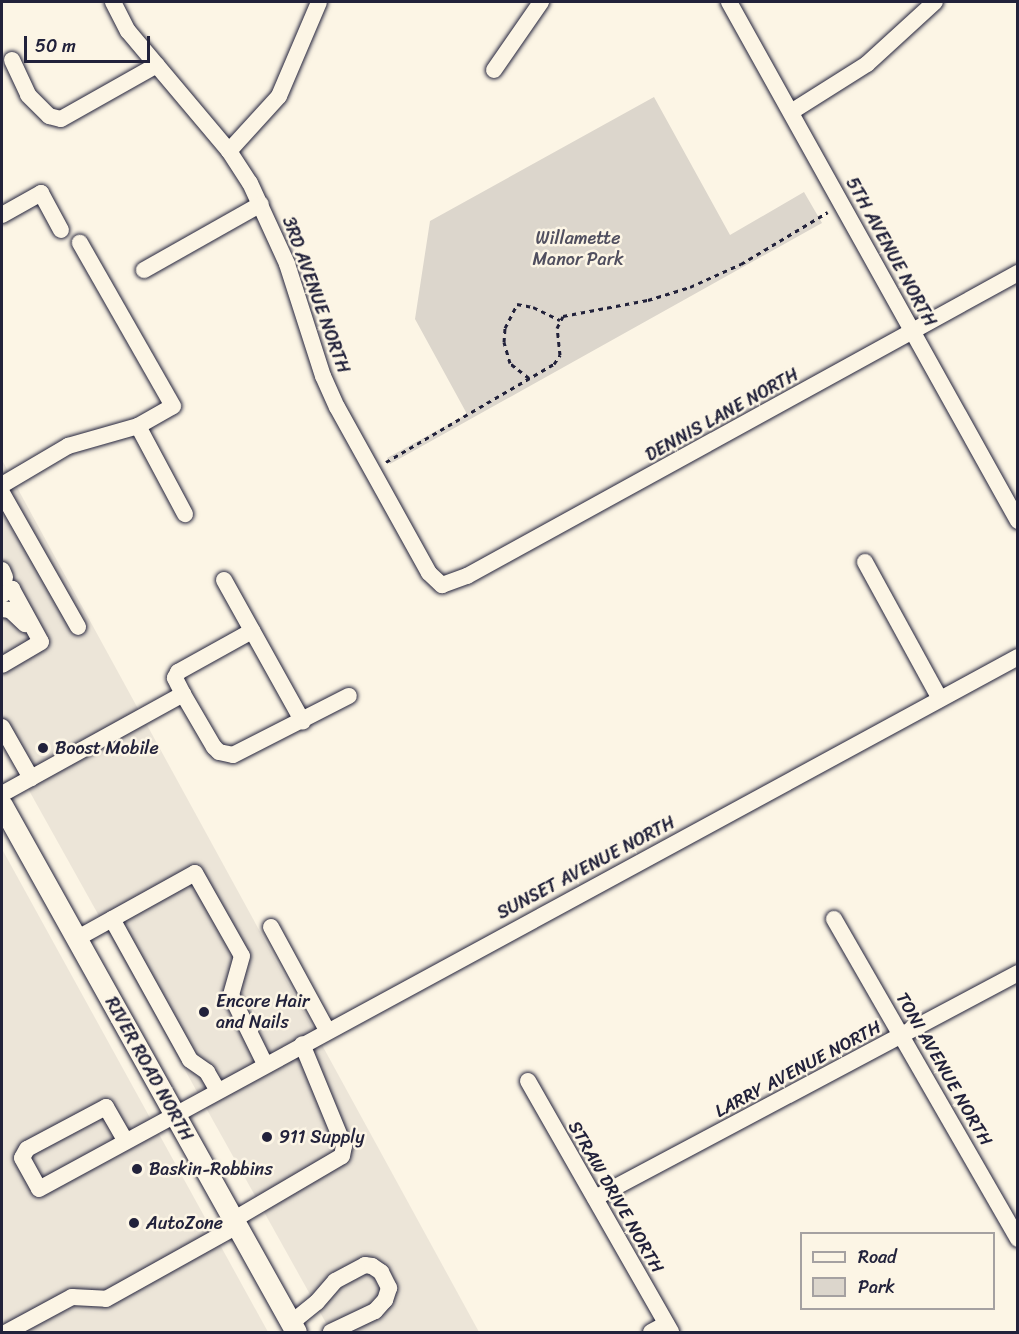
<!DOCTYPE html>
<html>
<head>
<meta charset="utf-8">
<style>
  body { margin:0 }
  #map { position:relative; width:1019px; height:1334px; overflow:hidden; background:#fcf5e5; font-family:Sriracha,sans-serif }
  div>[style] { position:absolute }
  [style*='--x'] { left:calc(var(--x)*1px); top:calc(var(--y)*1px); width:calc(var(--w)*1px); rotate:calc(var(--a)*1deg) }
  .built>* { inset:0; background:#ece5d8 }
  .green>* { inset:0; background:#dcd6cc }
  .path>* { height:3px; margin-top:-1.5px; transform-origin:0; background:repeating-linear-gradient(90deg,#22223b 0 4.5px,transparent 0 9px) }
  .roads { filter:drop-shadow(0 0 2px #22223b) drop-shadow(0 0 2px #22223b) }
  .minor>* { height:16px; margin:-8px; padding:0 8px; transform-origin:8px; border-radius:8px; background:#fcf5e5 }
  .major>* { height:21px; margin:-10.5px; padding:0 10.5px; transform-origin:10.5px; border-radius:10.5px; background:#fcf5e5 }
  .dots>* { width:16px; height:16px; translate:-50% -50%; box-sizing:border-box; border:3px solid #fcf5e5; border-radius:50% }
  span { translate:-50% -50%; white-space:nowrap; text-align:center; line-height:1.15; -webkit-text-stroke:5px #fcf5e5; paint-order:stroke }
  .park-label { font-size:18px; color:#504f5f }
  .street-label { font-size:18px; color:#22223b }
  .poi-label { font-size:18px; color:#22223b }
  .left { translate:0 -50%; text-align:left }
  .frame { position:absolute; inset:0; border:3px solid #22223b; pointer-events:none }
  .legend { position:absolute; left:800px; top:1232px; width:195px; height:78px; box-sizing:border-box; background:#fcf5e5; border:2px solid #a5a1a1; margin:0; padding:8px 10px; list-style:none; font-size:18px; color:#22223b }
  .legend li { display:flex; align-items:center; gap:12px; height:30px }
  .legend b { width:30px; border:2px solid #a5a1a1 }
  .scale { position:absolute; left:24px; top:36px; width:126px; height:27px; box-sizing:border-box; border:3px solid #22223b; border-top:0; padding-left:8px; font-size:18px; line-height:21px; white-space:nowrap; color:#22223b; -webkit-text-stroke:4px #fcf5e5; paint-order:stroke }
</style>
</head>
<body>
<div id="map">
  <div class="built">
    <i style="clip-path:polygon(2px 460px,479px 1332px,331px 1332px,2px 742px)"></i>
    <i style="clip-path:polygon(2px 849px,268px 1332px,2px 1332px)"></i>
  </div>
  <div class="green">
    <i style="clip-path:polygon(654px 97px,730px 235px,804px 192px,822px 223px,390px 464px,387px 458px,467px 414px,415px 319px,430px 221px)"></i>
  </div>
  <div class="path">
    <i style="--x:529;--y:378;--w:24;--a:-142"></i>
    <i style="--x:510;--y:363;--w:22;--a:-106"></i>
    <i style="--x:504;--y:342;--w:14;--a:-86"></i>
    <i style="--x:505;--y:328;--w:27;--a:-63"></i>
    <i style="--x:517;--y:304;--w:16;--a:11"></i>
    <i style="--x:533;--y:307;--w:30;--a:26"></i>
    <i style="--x:386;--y:462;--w:194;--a:-30.3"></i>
    <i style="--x:554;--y:364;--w:11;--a:-56"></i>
    <i style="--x:560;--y:355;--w:27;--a:-96"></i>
    <i style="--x:557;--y:328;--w:13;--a:-63"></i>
    <i style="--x:563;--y:316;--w:86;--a:-10.7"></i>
    <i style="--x:648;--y:300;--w:44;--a:-17.2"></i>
    <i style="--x:690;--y:287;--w:56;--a:-24.3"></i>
    <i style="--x:741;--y:264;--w:101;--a:-30.9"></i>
  </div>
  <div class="roads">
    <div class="minor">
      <i style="--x:113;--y:2;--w:33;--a:63"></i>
      <i style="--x:128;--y:31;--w:157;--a:49.9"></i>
      <i style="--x:229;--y:151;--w:38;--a:57"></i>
      <i style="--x:250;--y:183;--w:89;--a:65.4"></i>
      <i style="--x:287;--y:264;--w:118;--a:72.2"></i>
      <i style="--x:323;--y:376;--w:34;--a:66"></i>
      <i style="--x:337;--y:407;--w:190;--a:61"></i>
      <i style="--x:429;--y:573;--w:18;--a:43"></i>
      <i style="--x:442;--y:585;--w:27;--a:-20"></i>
      <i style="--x:467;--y:576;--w:629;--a:-28.81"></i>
      <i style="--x:729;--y:2;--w:594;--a:60.89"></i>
      <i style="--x:12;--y:60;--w:38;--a:65"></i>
      <i style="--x:28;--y:95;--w:30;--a:45"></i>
      <i style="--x:49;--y:116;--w:12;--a:14"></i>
      <i style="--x:61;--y:119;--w:110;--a:-29.4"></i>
      <i style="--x:494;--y:70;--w:83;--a:-55.3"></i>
      <i style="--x:791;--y:112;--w:90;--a:-32.3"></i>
      <i style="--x:867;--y:64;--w:92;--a:-42.4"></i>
      <i style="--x:229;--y:151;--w:74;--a:-47.7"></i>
      <i style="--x:279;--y:96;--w:102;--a:-66.9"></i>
      <i style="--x:2;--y:215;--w:45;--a:-29.4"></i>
      <i style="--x:41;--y:193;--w:42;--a:61.6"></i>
      <i style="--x:144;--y:270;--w:134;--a:-29.4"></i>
      <i style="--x:138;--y:426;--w:100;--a:61.9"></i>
      <i style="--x:2;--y:485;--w:77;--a:-30.6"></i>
      <i style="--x:68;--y:446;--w:73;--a:-15.9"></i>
      <i style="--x:138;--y:426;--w:40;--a:-29.7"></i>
      <i style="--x:173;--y:406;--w:188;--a:-119.7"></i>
      <i style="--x:2;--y:493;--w:154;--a:60.4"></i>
      <i style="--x:865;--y:562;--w:156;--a:61.3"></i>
      <i style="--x:2;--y:570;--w:8;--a:67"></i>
      <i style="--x:224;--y:580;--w:162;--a:60.9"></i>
      <i style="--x:2;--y:595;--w:12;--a:-31"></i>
      <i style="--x:12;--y:589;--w:60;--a:61.3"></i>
      <i style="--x:41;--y:642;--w:45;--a:149.5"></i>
      <i style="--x:2;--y:609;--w:8;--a:7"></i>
      <i style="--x:10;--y:610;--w:21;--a:43"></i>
      <i style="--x:183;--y:694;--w:18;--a:-117"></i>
      <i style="--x:175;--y:678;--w:7;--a:-63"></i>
      <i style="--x:178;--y:672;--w:85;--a:-29"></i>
      <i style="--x:2;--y:727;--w:59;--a:60.4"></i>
      <i style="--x:2;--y:794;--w:207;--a:-28.9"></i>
      <i style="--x:183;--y:694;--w:61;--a:59.7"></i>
      <i style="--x:214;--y:747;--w:7;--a:45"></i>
      <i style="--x:219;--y:752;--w:14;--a:12"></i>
      <i style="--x:233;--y:755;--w:130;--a:-27"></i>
      <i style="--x:112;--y:919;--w:161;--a:61"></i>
      <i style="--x:190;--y:1060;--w:21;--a:35"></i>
      <i style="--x:207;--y:1072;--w:20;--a:60"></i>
      <i style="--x:834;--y:919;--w:369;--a:60.1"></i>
      <i style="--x:271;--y:927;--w:117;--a:61.5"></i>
      <i style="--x:76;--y:939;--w:136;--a:-29"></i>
      <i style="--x:195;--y:873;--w:95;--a:60.5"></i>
      <i style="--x:242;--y:956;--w:41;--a:105.8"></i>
      <i style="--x:231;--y:995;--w:77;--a:63.8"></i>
      <i style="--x:528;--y:1081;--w:289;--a:60.3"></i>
      <i style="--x:125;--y:1140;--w:38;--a:-120"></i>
      <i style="--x:106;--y:1107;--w:89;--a:152"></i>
      <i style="--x:27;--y:1149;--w:10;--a:119"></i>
      <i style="--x:22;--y:1158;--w:35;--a:61"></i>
      <i style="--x:39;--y:1189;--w:1114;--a:-28.52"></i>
      <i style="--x:595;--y:1198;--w:479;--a:-28"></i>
      <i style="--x:233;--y:1220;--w:126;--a:-30.4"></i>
      <i style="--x:342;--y:1156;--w:10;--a:-79"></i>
      <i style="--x:344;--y:1146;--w:110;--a:-112.4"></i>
      <i style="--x:291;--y:1323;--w:33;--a:-39"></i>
      <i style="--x:317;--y:1302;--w:28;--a:-49"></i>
      <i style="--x:335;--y:1281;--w:34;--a:-28"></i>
      <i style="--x:365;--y:1265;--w:7;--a:8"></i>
      <i style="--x:372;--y:1266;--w:11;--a:34"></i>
      <i style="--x:381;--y:1272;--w:18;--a:63"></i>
      <i style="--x:389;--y:1288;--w:13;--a:108"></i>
      <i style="--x:385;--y:1300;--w:15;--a:132"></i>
      <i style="--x:375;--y:1311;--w:49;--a:154.5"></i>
      <i style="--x:7;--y:1332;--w:74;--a:-28.3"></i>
      <i style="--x:72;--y:1297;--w:34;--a:3"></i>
      <i style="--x:106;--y:1299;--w:150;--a:-29.1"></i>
      <i style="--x:651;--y:1332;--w:17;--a:-28"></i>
    </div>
    <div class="major">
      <i style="--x:2;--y:805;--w:603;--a:60.84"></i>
    </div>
  </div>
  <div class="dots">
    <i style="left:43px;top:748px;background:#22223b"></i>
    <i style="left:204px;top:1012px;background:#22223b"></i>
    <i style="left:267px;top:1137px;background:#22223b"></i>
    <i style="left:137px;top:1169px;background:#22223b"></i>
    <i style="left:134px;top:1223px;background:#22223b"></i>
  </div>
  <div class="park-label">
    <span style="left:578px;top:249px">Willamette<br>Manor Park</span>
  </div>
  <div class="street-label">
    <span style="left:891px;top:252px;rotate:61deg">5TH AVENUE NORTH</span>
    <span style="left:316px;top:295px;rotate:70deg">3RD AVENUE NORTH</span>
    <span style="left:722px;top:415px;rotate:-29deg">DENNIS LANE NORTH</span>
    <span style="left:586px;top:868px;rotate:-28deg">SUNSET AVENUE NORTH</span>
    <span style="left:149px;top:1069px;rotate:61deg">RIVER ROAD NORTH</span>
    <span style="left:798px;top:1069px;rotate:-28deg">LARRY AVENUE NORTH</span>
    <span style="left:944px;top:1069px;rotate:60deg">TONI AVENUE NORTH</span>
    <span style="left:616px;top:1197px;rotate:60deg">STRAW DRIVE NORTH</span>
  </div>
  <div class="poi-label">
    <span class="left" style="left:55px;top:748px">Boost Mobile</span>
    <span class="left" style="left:216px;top:1012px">Encore Hair<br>and Nails</span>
    <span class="left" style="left:279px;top:1137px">911 Supply</span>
    <span class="left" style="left:149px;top:1169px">Baskin-Robbins</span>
    <span class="left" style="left:146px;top:1223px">AutoZone</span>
  </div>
  <div class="frame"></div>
  <ul class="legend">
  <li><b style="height:8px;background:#fcf5e5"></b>Road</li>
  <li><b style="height:16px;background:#dcd6cc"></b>Park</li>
  </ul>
  <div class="scale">50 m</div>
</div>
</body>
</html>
